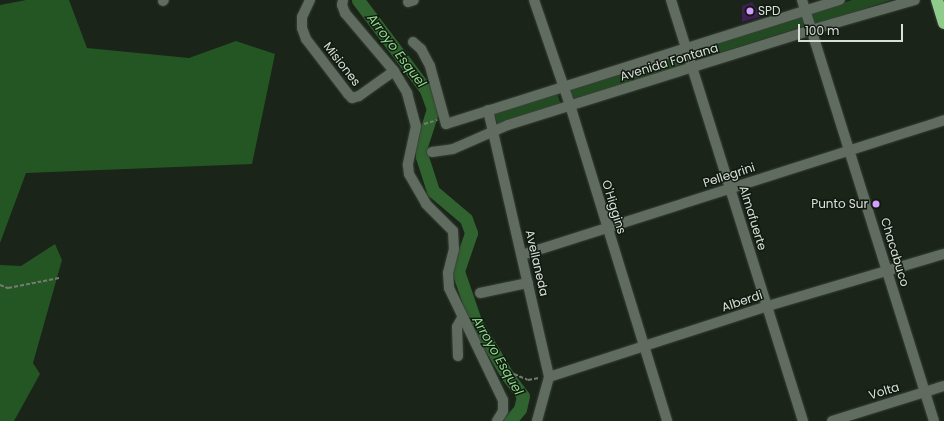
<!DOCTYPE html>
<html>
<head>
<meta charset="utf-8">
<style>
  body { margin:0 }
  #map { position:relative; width:944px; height:421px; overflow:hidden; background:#1a2419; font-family:Poppins,sans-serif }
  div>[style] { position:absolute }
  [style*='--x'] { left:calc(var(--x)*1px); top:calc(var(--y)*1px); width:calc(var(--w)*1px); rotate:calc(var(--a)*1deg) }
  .green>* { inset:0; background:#224b22 }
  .forest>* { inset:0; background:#235623 }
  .river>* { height:13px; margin:-6.5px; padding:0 6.5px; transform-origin:6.5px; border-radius:6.5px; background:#30632f }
  .building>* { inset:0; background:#3f1f55 }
  .path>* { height:1.5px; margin-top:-0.75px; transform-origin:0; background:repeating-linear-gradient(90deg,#737b72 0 4px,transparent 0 6px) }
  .roads { filter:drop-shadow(0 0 1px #384038) drop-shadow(0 0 1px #384038) }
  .minor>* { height:10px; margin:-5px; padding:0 5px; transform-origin:5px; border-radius:5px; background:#616c60 }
  .highway>* { height:12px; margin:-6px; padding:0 6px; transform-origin:6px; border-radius:6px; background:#8fcc8c }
  .dots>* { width:11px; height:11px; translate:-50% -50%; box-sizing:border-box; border:2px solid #111a10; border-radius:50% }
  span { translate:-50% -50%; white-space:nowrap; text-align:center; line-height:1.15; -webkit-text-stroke:3px #111a10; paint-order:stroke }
  .poi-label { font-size:12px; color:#d9e0d9 }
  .left { translate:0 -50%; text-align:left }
  .right { translate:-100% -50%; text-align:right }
  .street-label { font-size:12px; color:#d9e0d9 }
  .water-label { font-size:13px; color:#91da8e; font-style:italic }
  .scale { position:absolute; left:798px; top:24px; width:105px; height:18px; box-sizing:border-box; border:2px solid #d9e0d9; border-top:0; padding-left:5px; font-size:12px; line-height:14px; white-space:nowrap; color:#d9e0d9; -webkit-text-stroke:3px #111a10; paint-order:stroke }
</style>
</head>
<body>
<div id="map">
  <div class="green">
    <i style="clip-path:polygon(852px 0,891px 0,814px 25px,810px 14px)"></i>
    <i style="clip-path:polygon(801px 14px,804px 26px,695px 61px,691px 49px)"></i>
    <i style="clip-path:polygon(679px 54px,682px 65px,573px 100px,569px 89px)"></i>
    <i style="clip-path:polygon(557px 93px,561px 105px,498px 125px,494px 114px)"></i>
  </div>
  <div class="forest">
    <i style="clip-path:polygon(26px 0,69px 0,87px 48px,189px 58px,236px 41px,275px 54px,252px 164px,26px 173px,0 243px,0 5px)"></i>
    <i style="clip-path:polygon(55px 244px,62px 260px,33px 363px,40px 374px,14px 421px,0 421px,0 265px,21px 266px)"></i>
  </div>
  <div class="river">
    <i style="--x:358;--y:0;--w:113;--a:52.9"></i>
    <i style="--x:426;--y:90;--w:20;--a:70"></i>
    <i style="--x:433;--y:109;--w:38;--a:108"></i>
    <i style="--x:421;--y:145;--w:12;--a:85"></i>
    <i style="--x:422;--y:157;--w:36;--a:72"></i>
    <i style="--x:433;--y:191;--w:43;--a:40.3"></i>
    <i style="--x:466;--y:219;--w:15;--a:70"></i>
    <i style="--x:471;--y:233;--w:40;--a:108.9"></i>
    <i style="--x:458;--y:271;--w:53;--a:71.2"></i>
    <i style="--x:475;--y:321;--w:63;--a:59.3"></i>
    <i style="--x:507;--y:375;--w:26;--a:53"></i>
    <i style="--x:523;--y:396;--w:13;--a:103"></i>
    <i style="--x:520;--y:409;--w:16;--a:130"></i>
  </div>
  <div class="building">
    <i style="clip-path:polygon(752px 2px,761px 16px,742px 22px,742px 6px)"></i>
  </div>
  <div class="path">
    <i style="--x:424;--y:124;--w:14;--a:-17"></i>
    <i style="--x:0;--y:285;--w:9;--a:21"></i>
    <i style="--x:8;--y:288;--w:52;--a:-11.1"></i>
    <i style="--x:502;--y:379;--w:13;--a:-23"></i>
    <i style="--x:514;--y:374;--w:15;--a:23"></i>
    <i style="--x:528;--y:380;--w:11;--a:-10"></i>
  </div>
  <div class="roads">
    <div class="minor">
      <i style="--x:310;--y:0;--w:19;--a:115"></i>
      <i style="--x:302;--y:17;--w:11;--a:90"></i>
      <i style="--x:302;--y:28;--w:12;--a:70"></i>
      <i style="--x:306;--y:39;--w:69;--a:52.6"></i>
      <i style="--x:348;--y:94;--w:6;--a:45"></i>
      <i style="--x:352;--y:98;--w:7;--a:-16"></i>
      <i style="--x:359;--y:96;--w:43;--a:-35.5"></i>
      <i style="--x:343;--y:0;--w:5;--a:101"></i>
      <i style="--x:342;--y:5;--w:9;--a:69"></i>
      <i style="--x:345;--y:13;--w:76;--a:49.8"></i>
      <i style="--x:394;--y:71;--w:26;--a:59"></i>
      <i style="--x:407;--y:93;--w:34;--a:75"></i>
      <i style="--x:416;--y:126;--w:40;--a:102"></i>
      <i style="--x:408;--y:165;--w:9;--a:84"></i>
      <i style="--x:409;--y:174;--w:34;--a:60"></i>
      <i style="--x:426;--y:204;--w:38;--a:45"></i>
      <i style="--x:453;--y:231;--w:18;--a:87"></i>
      <i style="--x:454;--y:249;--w:25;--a:104"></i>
      <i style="--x:448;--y:273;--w:15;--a:86"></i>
      <i style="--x:449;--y:288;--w:124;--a:64.3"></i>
      <i style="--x:503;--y:400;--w:11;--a:90"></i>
      <i style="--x:503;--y:411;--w:12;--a:121"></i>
      <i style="--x:534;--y:0;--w:111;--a:71.1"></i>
      <i style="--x:570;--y:105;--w:331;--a:72.9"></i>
      <i style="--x:671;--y:0;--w:441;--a:72.6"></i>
      <i style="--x:802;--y:0;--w:441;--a:72.6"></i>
      <i style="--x:163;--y:1;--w:1;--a:-45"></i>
      <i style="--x:408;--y:2;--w:6;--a:-18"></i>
      <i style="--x:413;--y:42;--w:11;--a:41"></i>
      <i style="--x:421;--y:49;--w:19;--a:62"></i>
      <i style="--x:430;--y:66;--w:60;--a:74.6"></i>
      <i style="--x:446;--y:124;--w:413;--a:-17.5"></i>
      <i style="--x:488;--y:110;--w:274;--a:77.1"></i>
      <i style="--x:549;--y:377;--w:46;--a:105.3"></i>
      <i style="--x:432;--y:152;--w:21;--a:-8"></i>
      <i style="--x:453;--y:149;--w:60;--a:-23.6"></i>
      <i style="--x:508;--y:125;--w:318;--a:-17.4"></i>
      <i style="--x:811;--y:30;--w:108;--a:-16.1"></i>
      <i style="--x:522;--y:255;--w:443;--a:-17.7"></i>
      <i style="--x:480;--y:293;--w:49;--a:-11.8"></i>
      <i style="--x:458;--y:356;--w:29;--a:-92"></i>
      <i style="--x:457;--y:327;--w:10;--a:-61"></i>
      <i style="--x:549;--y:377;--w:230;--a:-18"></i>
      <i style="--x:768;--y:306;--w:184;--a:-16.5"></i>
      <i style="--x:832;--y:421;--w:117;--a:-17.4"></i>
    </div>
    <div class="highway">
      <i style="--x:937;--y:0;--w:24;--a:73"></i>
    </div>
  </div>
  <div class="dots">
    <i style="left:750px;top:11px;background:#d39cfd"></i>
    <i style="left:876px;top:204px;background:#d39cfd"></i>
  </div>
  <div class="poi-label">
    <span class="left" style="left:758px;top:11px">SPD</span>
    <span class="right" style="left:868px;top:204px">Punto Sur</span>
  </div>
  <div class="street-label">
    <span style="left:669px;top:62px;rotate:-17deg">Avenida Fontana</span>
    <span style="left:342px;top:64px;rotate:52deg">Misiones</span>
    <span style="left:729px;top:175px;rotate:-18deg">Pellegrini</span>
    <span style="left:614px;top:207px;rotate:73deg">O'Higgins</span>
    <span style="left:753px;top:218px;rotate:73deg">Almafuerte</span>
    <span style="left:895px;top:252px;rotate:73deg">Chacabuco</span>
    <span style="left:537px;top:263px;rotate:77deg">Avellaneda</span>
    <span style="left:742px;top:301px;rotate:-18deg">Alberdi</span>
    <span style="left:884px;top:391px;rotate:-17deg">Volta</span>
  </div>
  <div class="water-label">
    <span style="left:396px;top:51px;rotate:53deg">Arroyo Esquel</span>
    <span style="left:497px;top:356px;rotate:60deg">Arroyo Esquel</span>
  </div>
  <div class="scale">100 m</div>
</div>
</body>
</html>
